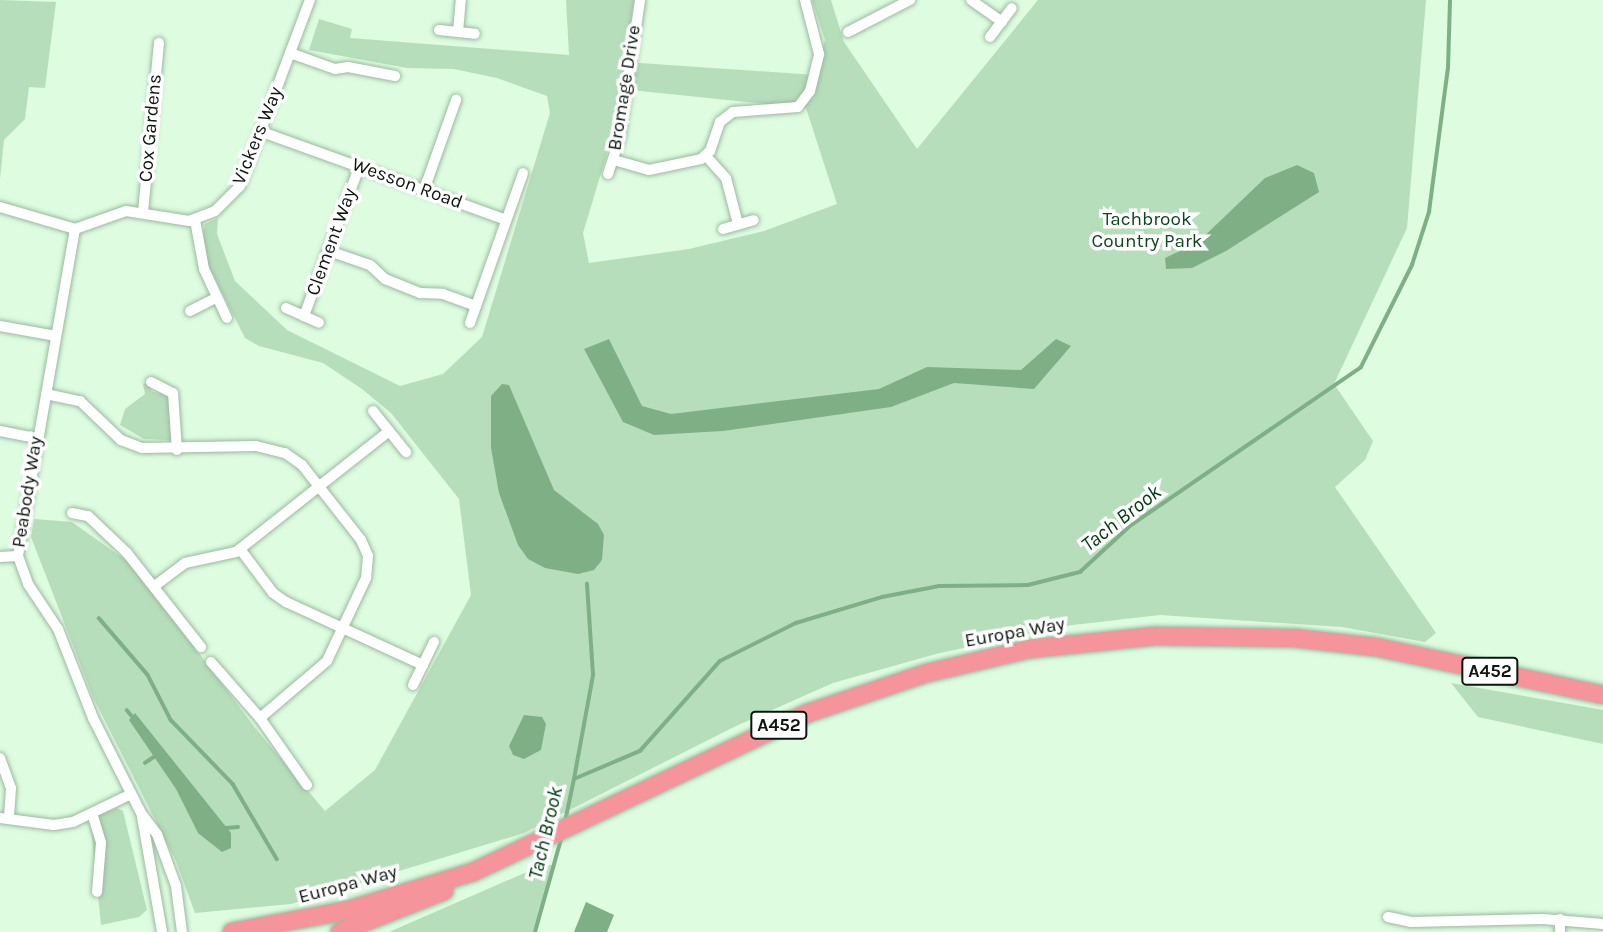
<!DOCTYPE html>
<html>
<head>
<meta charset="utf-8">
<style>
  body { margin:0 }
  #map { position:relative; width:1603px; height:932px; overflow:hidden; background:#ddfce0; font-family:Karla,sans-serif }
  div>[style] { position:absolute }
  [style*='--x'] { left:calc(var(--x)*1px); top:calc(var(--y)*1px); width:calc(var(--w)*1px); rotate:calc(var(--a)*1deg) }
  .green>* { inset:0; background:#b7debb }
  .water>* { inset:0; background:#7fb085 }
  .stream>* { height:3.5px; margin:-1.75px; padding:0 1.75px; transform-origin:1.75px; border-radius:1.75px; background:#7fb085 }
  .roads { filter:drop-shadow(0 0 2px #9bb99e) drop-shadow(0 0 2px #9bb99e) }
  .street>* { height:10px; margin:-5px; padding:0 5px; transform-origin:5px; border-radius:5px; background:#fff }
  .highway>* { height:18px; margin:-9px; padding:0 9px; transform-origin:9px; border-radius:9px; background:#f5949b }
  span { translate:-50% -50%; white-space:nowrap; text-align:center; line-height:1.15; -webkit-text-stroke:7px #fff; paint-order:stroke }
  .shield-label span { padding:2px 5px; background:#fff; border:2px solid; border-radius:5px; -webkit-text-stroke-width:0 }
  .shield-label { font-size:18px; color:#0c160d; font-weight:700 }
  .street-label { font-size:19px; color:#0c160d }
  .park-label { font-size:19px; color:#0d451c }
  .water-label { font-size:21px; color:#003a11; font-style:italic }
</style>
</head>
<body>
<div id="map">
  <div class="green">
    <i style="clip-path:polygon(0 0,56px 2px,45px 88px,29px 87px,25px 119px,4px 140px,0 179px)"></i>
    <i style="clip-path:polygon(evenodd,566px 0,634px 0,625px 62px,815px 75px,825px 40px,812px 0,831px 0,844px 42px,917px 149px,1038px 0,1426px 0,1407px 228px,1334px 384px,1373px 441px,1365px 460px,1335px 487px,1436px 633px,1425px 642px,1342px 627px,1160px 615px,1064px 626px,936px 654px,833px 683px,734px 727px,524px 833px,291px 904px,195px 913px,176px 861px,93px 697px,31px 537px,34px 519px,72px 522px,134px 566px,255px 728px,325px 811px,375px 770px,471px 595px,459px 499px,391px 413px,362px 389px,323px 363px,259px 346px,245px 338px,208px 265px,203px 233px,205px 224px,218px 218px,217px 234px,235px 281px,287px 330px,400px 386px,443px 374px,482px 337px,550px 113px,547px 96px,497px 78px,454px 69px,407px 68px,309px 50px,319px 19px,352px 29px,350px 38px,569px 55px,566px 0,621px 89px,806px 108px,837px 204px,764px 231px,689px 249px,589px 263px,583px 233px,613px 133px,621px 89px)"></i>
    <i style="clip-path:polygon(150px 382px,151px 391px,170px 397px,173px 440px,144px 439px,120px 425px,125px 409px,145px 394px,143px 384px)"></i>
    <i style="clip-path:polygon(1451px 683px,1603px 710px,1603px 744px,1478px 717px)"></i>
    <i style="clip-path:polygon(117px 808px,123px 811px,147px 910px,139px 917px,101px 925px,90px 818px)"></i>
    <i style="clip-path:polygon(543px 865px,556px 865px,536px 932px,389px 932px)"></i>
  </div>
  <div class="water">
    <i style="clip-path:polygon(1297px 165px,1314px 173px,1319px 192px,1226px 251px,1192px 268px,1166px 269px,1165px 258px,1197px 243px,1265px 178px)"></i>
    <i style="clip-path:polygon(609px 339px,642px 406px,671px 414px,879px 389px,927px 367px,1021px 370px,1056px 339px,1071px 346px,1034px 389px,954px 383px,891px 407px,723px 431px,654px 435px,623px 422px,584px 349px)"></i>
    <i style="clip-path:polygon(502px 384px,509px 385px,554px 490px,598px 524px,604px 535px,602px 560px,594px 570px,578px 574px,545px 568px,528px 559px,518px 545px,499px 493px,491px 448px,491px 396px)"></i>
    <i style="clip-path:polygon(135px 713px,231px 833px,231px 848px,222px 852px,198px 833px,176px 789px,129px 720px)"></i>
    <i style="clip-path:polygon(524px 715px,542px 717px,546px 724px,541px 750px,524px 759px,513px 755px,509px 746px)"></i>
    <i style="clip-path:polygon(586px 902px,614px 915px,607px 932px,574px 932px)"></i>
  </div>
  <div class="stream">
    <i style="--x:99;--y:618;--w:75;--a:49.3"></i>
    <i style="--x:148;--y:675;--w:51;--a:62.9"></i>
    <i style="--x:171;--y:720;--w:89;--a:45.9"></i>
    <i style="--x:233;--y:784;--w:87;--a:59.6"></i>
    <i style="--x:127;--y:710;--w:8;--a:50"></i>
    <i style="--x:145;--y:763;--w:11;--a:-34"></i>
    <i style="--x:574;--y:779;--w:106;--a:-79.6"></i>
    <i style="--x:593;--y:675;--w:91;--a:-93.8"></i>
    <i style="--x:565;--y:822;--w:44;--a:-78.2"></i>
    <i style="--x:574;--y:779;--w:72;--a:-23"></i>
    <i style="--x:640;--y:751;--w:120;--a:-48.4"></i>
    <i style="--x:720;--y:661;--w:85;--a:-26.6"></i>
    <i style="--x:796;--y:623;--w:90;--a:-16.8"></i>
    <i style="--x:882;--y:597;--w:58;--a:-10.9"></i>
    <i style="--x:939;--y:586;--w:89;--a:-0.6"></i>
    <i style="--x:1028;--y:585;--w:54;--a:-14"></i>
    <i style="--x:1080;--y:572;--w:68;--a:-42.6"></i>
    <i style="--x:1130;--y:526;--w:280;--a:-34.5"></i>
    <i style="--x:1361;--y:367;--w:114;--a:-63.4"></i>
    <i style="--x:1412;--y:265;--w:56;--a:-72.2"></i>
    <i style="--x:1429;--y:212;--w:145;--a:-82.5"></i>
    <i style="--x:1448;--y:68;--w:68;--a:-88.3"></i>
    <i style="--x:226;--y:828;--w:12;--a:-5"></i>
    <i style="--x:535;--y:932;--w:100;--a:-74.3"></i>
  </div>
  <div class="roads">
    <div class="street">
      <i style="--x:971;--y:0;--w:38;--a:35"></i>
      <i style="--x:439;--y:30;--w:36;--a:6"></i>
      <i style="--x:458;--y:32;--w:32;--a:-85"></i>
      <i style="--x:848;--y:32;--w:70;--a:-27.3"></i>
      <i style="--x:990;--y:37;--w:36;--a:-53"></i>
      <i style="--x:290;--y:53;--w:48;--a:19.6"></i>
      <i style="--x:335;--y:69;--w:13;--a:-9"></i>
      <i style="--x:348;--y:67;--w:48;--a:10.8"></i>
      <i style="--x:262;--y:132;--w:259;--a:19.8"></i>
      <i style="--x:706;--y:156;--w:30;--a:48"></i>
      <i style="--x:726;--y:178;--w:48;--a:75.4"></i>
      <i style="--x:614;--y:160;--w:36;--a:16"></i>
      <i style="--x:649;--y:170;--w:53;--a:-11.9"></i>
      <i style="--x:701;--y:159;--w:12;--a:-42"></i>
      <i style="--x:710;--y:151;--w:31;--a:-71"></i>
      <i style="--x:720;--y:122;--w:16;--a:-38"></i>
      <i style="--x:733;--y:112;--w:65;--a:-4.4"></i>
      <i style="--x:798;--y:107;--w:20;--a:-53"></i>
      <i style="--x:810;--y:91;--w:38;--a:-76"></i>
      <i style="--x:819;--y:54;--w:56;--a:-104.5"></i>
      <i style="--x:608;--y:174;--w:40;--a:-72"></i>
      <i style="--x:620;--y:136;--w:137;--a:-81.6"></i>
      <i style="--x:424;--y:190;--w:96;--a:-70.4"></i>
      <i style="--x:0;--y:207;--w:78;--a:16.3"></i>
      <i style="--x:75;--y:229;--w:54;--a:-19.4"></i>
      <i style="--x:126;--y:211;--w:64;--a:9"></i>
      <i style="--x:189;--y:221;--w:28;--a:-21"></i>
      <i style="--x:215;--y:211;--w:35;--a:-45"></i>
      <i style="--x:240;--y:186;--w:199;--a:-69.4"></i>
      <i style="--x:143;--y:212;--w:170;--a:-84.6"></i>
      <i style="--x:195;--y:220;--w:50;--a:79.6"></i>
      <i style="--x:204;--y:269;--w:54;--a:64.9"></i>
      <i style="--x:75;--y:229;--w:332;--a:99.9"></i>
      <i style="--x:18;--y:556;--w:30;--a:70"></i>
      <i style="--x:28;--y:584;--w:54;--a:56.3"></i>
      <i style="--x:58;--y:629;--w:96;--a:68.5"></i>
      <i style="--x:93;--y:718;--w:106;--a:63.2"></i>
      <i style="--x:141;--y:813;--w:26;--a:53"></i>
      <i style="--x:157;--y:834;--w:55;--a:69.9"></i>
      <i style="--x:176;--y:886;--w:46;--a:82.6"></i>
      <i style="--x:723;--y:229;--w:32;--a:-16"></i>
      <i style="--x:329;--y:251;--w:43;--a:18.9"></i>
      <i style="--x:370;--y:265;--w:21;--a:43"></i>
      <i style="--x:385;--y:279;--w:38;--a:22"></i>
      <i style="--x:420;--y:293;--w:23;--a:2"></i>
      <i style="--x:443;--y:294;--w:35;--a:20"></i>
      <i style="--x:286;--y:308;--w:36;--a:24"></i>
      <i style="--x:190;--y:311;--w:29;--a:-27"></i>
      <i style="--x:304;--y:316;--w:159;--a:-69.7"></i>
      <i style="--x:470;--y:323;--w:159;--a:-70.5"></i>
      <i style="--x:0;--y:326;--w:57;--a:10.1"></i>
      <i style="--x:151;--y:382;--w:25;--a:27"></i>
      <i style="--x:173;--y:393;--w:57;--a:86"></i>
      <i style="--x:46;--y:394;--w:35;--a:12"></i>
      <i style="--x:80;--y:401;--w:57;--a:43.6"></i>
      <i style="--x:121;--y:440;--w:22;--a:21"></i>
      <i style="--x:142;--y:448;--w:114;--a:-1"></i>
      <i style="--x:256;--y:446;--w:30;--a:14"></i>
      <i style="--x:285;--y:453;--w:21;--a:35"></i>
      <i style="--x:302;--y:465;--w:95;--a:51.8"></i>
      <i style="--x:361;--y:540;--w:17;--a:66"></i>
      <i style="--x:368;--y:556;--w:22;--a:95"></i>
      <i style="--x:366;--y:578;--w:92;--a:115.2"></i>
      <i style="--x:327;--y:661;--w:88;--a:139.6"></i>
      <i style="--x:373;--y:411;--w:53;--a:51.2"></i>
      <i style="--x:0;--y:431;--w:37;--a:11"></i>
      <i style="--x:72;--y:513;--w:16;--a:11"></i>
      <i style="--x:88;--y:516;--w:54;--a:43.5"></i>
      <i style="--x:127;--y:553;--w:120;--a:51.8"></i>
      <i style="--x:240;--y:549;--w:55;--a:53.1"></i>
      <i style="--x:273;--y:593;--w:16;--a:35"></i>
      <i style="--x:286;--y:602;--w:151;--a:24.7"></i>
      <i style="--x:0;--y:557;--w:18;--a:-3"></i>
      <i style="--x:156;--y:585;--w:36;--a:-37"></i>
      <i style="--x:185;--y:563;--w:52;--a:-12.2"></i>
      <i style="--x:236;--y:552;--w:195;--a:-38.3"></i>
      <i style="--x:211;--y:662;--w:74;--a:48.8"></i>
      <i style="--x:260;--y:718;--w:82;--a:55"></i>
      <i style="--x:413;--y:685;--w:48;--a:-64"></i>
      <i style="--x:0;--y:758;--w:32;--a:70"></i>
      <i style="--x:11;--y:788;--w:31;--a:94"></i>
      <i style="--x:92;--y:813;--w:31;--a:73"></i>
      <i style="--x:101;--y:843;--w:49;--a:94.7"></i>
      <i style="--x:142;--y:817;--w:117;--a:80.1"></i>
      <i style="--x:0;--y:818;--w:54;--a:7.4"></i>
      <i style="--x:54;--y:825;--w:19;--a:-9"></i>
      <i style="--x:73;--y:822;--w:64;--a:-25.8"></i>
      <i style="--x:1388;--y:917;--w:24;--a:12"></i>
      <i style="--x:1411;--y:922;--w:132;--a:-1.3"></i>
      <i style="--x:1543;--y:919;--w:60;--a:4.8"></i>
      <i style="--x:1560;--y:932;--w:13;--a:-90"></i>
    </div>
    <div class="highway">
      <i style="--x:232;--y:932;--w:118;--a:-10.7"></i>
      <i style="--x:348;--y:910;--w:131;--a:-16.9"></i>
      <i style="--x:473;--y:872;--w:371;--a:-25.4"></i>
      <i style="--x:808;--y:713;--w:126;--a:-18.6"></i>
      <i style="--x:927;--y:673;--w:105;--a:-13.2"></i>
      <i style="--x:1029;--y:649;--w:127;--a:-5.9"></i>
      <i style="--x:1155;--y:636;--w:139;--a:0.8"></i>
      <i style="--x:1294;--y:638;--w:82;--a:6.3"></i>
      <i style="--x:1376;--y:647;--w:232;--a:11.9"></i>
      <i style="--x:340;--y:932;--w:112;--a:-21.5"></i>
    </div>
  </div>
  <div class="shield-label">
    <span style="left:1490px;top:671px">A452</span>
    <span style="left:779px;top:725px">A452</span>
  </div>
  <div class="street-label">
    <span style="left:625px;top:88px;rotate:-81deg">Bromage Drive</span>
    <span style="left:151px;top:128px;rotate:-85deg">Cox Gardens</span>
    <span style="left:258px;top:136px;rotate:-68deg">Vickers Way</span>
    <span style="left:407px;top:184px;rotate:20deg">Wesson Road</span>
    <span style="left:332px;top:242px;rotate:-70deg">Clement Way</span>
    <span style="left:28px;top:492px;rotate:-81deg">Peabody Way</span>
    <span style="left:1015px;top:633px;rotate:-10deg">Europa Way</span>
    <span style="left:348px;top:885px;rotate:-15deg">Europa Way</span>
  </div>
  <div class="park-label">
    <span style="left:1147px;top:231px">Tachbrook<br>Country Park</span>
  </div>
  <div class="water-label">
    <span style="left:1121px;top:518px;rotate:-38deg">Tach Brook</span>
    <span style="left:545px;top:833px;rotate:-77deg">Tach Brook</span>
  </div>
</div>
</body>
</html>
